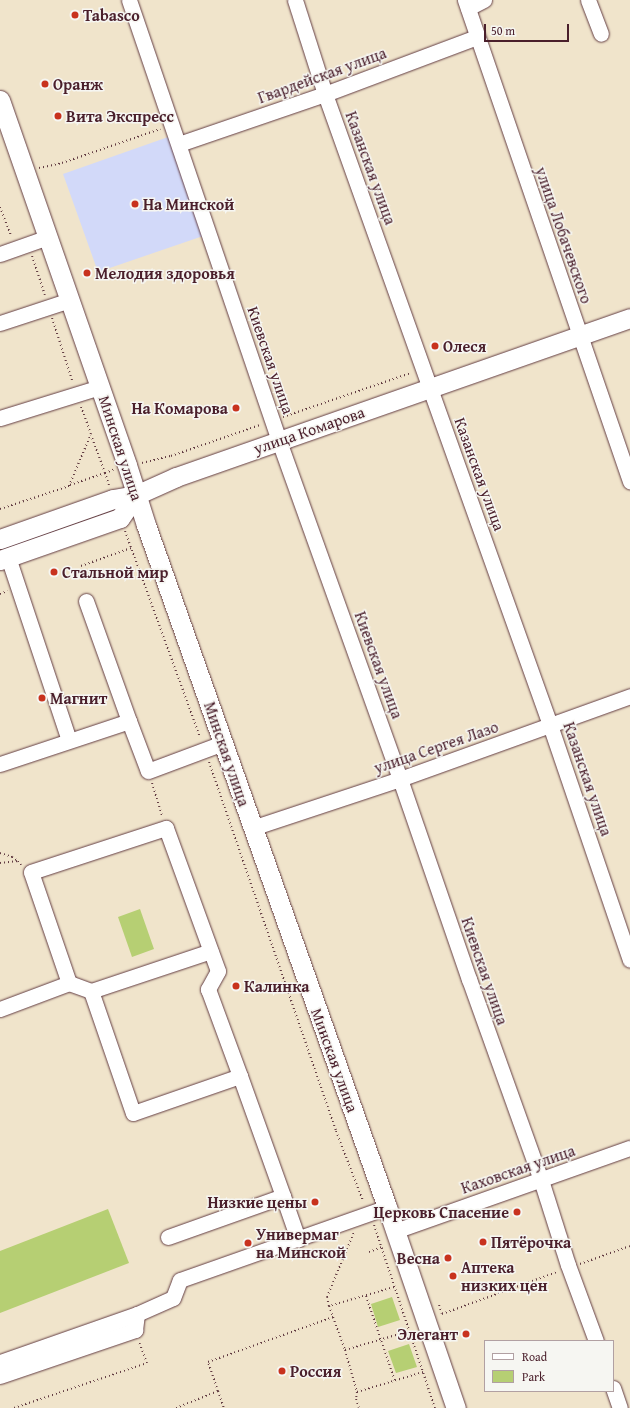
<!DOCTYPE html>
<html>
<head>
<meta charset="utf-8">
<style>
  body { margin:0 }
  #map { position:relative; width:630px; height:1408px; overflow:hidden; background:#f0e4cb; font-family:"Gentium Book Plus",serif }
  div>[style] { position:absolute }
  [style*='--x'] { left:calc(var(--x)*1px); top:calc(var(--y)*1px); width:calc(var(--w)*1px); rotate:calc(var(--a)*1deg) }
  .built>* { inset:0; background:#d2d9f9 }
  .green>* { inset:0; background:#b6cf73 }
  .path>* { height:2px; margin-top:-1px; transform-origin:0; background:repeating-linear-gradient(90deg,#633d43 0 1px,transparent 0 4px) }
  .roads { filter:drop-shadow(0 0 1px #633d43) drop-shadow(0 0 1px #633d43) }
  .minor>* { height:15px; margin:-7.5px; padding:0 7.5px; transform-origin:7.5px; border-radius:7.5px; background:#fff }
  .major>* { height:19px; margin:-9.5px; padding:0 9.5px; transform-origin:9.5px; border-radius:9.5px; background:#fff }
  .dots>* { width:11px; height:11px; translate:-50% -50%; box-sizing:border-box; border:2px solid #f6f6f2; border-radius:50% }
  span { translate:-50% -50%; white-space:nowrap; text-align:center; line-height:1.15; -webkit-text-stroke:3px #f6f6f2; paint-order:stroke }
  .poi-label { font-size:16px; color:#4a1f2b; font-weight:700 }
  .left { translate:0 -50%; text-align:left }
  .right { translate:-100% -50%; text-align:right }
  .street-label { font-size:16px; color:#4a1f2b }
  .legend { position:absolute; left:484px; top:1340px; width:130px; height:52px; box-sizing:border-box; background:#f6f6f2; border:1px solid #b1a0a2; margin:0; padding:5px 7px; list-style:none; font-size:12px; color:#4a1f2b }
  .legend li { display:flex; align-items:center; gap:8px; height:20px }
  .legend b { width:20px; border:1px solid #b1a0a2 }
  .scale { position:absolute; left:484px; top:24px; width:85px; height:18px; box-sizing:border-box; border:2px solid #4a1f2b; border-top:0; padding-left:5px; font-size:12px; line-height:14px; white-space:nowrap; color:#4a1f2b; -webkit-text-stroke:3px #f6f6f2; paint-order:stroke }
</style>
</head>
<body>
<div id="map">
  <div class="built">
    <i style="clip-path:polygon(171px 136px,206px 235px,98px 272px,63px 174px)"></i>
  </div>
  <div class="green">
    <i style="clip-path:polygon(140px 909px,154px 949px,132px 957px,118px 917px)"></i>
    <i style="clip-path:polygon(108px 1209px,129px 1263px,0 1313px,0 1251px)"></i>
    <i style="clip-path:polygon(392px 1297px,400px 1320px,378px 1327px,371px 1304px)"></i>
    <i style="clip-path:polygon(409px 1344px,417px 1367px,396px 1373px,388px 1351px)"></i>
  </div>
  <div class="path">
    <i style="--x:39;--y:168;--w:24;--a:-12"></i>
    <i style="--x:62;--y:163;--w:104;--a:-19.1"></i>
    <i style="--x:0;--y:207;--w:31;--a:69"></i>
    <i style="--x:32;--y:256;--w:41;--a:71.6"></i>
    <i style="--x:52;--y:318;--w:68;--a:72.1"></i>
    <i style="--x:283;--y:417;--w:135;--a:-19"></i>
    <i style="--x:142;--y:463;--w:30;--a:-14"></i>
    <i style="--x:171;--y:456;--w:94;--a:-19.2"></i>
    <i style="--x:70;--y:485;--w:37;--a:-19"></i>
    <i style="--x:105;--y:473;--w:40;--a:-110.2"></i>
    <i style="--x:109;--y:485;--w:13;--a:-108"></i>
    <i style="--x:105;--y:473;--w:9;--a:-21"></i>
    <i style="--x:0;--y:509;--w:73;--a:-18.4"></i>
    <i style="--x:69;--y:486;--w:56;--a:-67.1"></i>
    <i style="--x:91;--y:434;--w:30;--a:-110"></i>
    <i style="--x:125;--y:531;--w:219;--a:70"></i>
    <i style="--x:81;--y:566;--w:53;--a:-19.8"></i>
    <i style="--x:0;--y:594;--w:8;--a:-23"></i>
    <i style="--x:209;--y:762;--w:390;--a:71"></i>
    <i style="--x:336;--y:1131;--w:75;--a:68.9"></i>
    <i style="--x:152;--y:783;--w:34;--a:73"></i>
    <i style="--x:0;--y:853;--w:13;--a:18"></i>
    <i style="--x:12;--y:857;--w:7;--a:34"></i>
    <i style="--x:0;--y:863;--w:18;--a:-6"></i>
    <i style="--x:18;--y:861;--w:5;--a:53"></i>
    <i style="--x:374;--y:1225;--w:193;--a:71.6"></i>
    <i style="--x:369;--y:1252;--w:14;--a:-21"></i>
    <i style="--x:580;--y:1264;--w:53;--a:-19.8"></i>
    <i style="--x:394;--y:1287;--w:68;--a:163.7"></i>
    <i style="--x:329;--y:1306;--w:47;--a:70"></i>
    <i style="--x:345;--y:1350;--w:67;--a:-16.5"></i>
    <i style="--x:366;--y:1296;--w:90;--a:71.2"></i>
    <i style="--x:439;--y:1305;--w:9;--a:72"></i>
    <i style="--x:442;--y:1314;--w:122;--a:-20.1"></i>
    <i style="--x:329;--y:1306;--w:9;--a:-103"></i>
    <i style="--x:327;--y:1297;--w:70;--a:-67.4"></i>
    <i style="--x:345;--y:1350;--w:44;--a:74.1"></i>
    <i style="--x:357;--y:1392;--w:69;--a:-16.9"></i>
    <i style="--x:218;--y:1391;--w:18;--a:71"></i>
    <i style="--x:357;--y:1392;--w:7;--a:98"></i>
    <i style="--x:356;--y:1399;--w:9;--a:72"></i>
    <i style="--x:14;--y:1408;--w:140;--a:-18.7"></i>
    <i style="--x:147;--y:1363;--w:22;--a:-111"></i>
    <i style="--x:176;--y:1408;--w:45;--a:-22"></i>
    <i style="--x:218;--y:1391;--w:31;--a:-109"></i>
    <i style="--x:208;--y:1362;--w:133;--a:-19.8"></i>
  </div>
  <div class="roads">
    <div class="minor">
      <i style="--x:129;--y:0;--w:466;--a:71.2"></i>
      <i style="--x:279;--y:441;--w:359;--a:70.3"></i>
      <i style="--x:400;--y:779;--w:212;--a:71"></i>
      <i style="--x:469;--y:979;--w:214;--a:70.3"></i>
      <i style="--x:541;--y:1180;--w:89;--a:72.4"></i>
      <i style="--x:568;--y:1265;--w:81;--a:69.8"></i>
      <i style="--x:295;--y:0;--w:99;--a:72.3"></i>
      <i style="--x:325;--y:94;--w:670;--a:70.37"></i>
      <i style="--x:550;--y:725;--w:248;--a:71.2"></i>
      <i style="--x:465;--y:0;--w:509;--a:71.07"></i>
      <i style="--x:588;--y:0;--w:36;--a:69"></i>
      <i style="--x:468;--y:8;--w:18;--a:-27"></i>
      <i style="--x:179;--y:144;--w:154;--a:-18.9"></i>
      <i style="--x:325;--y:94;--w:162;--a:-20.6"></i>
      <i style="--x:0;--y:254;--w:51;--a:-19.5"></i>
      <i style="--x:0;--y:323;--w:74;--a:-18.2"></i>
      <i style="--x:0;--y:418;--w:105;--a:-17.2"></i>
      <i style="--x:8;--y:557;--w:193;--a:71.6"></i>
      <i style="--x:86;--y:601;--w:127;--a:70.3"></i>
      <i style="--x:0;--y:764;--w:136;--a:-18.4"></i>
      <i style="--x:129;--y:721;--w:53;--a:69.2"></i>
      <i style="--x:148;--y:771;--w:80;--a:-20.5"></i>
      <i style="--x:252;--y:828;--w:156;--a:-18.3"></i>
      <i style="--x:400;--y:779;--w:245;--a:-19.8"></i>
      <i style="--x:91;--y:991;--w:126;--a:-18.4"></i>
      <i style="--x:0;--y:1009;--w:74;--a:-20.6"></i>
      <i style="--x:240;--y:1076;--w:113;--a:160.9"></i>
      <i style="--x:133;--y:1113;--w:129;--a:-109"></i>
      <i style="--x:91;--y:991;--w:23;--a:-160"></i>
      <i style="--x:69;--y:983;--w:117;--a:-108.9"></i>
      <i style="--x:31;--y:872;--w:142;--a:-18.1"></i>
      <i style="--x:166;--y:828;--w:152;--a:70"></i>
      <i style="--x:218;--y:971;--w:21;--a:119"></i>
      <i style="--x:208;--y:989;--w:93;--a:69.8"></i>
      <i style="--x:240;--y:1076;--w:127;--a:70.3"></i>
      <i style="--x:395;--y:1231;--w:249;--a:-19.5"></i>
      <i style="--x:168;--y:1237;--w:122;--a:-19.6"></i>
      <i style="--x:283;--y:1196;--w:46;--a:70.8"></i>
      <i style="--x:0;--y:1362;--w:145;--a:-19.3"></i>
      <i style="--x:0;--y:1376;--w:143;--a:-18.8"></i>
      <i style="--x:135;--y:1330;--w:16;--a:-83"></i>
      <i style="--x:137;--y:1314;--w:39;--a:-24"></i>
      <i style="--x:173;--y:1298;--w:19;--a:-69"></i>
      <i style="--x:180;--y:1280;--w:219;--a:-19.4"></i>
      <i style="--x:613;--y:1388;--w:21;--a:71"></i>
    </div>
    <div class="major">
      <i style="--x:0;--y:100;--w:386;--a:70.8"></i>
      <i style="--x:127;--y:465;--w:63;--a:72.4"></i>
      <i style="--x:146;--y:525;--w:723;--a:70.54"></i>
      <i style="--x:387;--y:1207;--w:213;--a:71.1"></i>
      <i style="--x:0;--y:539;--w:120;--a:-19.5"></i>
      <i style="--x:113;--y:499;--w:23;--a:-10"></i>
      <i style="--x:0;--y:560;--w:127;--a:-19.3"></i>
      <i style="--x:120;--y:518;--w:28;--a:-55"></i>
      <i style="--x:136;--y:495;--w:44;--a:-24.2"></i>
      <i style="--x:176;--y:477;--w:481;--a:-19.3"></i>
    </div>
  </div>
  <div class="dots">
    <i style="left:75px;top:15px;background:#c8321e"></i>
    <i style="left:45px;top:84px;background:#c8321e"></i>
    <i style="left:58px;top:116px;background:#c8321e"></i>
    <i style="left:135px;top:204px;background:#c8321e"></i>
    <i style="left:87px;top:273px;background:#c8321e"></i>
    <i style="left:435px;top:346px;background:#c8321e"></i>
    <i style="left:236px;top:408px;background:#c8321e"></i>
    <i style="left:54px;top:572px;background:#c8321e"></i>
    <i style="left:42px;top:698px;background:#c8321e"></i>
    <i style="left:236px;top:986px;background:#c8321e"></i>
    <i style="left:315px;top:1202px;background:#c8321e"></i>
    <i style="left:517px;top:1212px;background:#c8321e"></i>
    <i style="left:483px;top:1242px;background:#c8321e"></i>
    <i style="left:248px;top:1243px;background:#c8321e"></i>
    <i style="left:448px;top:1258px;background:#c8321e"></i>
    <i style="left:453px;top:1276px;background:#c8321e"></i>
    <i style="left:466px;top:1334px;background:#c8321e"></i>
    <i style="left:282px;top:1371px;background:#c8321e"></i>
  </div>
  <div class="poi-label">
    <span class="left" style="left:83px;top:15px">Tabasco</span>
    <span class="left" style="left:53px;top:84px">Оранж</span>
    <span class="left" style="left:66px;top:116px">Вита Экспресс</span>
    <span class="left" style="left:143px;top:204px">На Минской</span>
    <span class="left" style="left:95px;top:273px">Мелодия здоровья</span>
    <span class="left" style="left:443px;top:346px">Олеся</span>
    <span class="right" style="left:228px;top:408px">На Комарова</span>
    <span class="left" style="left:62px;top:572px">Стальной мир</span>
    <span class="left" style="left:50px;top:698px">Магнит</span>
    <span class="left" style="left:244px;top:986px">Калинка</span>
    <span class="right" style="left:307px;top:1202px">Низкие цены</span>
    <span class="right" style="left:509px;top:1212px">Церковь Спасение</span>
    <span class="left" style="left:256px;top:1243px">Универмаг<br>на Минской</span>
    <span class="left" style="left:491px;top:1242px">Пятёрочка</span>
    <span class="right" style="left:440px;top:1258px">Весна</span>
    <span class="left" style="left:461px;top:1276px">Аптека<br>низких цен</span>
    <span class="right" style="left:458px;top:1334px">Элегант</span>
    <span class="left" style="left:290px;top:1371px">Россия</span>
  </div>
  <div class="street-label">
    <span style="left:322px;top:75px;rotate:-20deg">Гвардейская улица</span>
    <span style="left:371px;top:168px;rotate:70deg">Казанская улица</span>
    <span style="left:564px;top:235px;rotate:71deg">улица Лобачевского</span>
    <span style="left:271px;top:360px;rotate:71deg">Киевская улица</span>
    <span style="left:309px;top:430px;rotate:-19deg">улица Комарова</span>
    <span style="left:121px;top:448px;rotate:72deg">Минская улица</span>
    <span style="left:480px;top:474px;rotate:70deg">Казанская улица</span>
    <span style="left:379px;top:665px;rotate:70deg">Киевская улица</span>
    <span style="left:436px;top:747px;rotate:-19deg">улица Сергея Лазо</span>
    <span style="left:227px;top:754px;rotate:71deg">Минская улица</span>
    <span style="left:588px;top:779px;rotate:71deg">Казанская улица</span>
    <span style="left:485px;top:971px;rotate:71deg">Киевская улица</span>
    <span style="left:335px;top:1060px;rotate:70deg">Минская улица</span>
    <span style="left:518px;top:1169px;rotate:-19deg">Каховская улица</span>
  </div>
  <ul class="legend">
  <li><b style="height:5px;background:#fff"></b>Road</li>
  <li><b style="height:11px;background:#b6cf73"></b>Park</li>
  </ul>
  <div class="scale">50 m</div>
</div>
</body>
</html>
